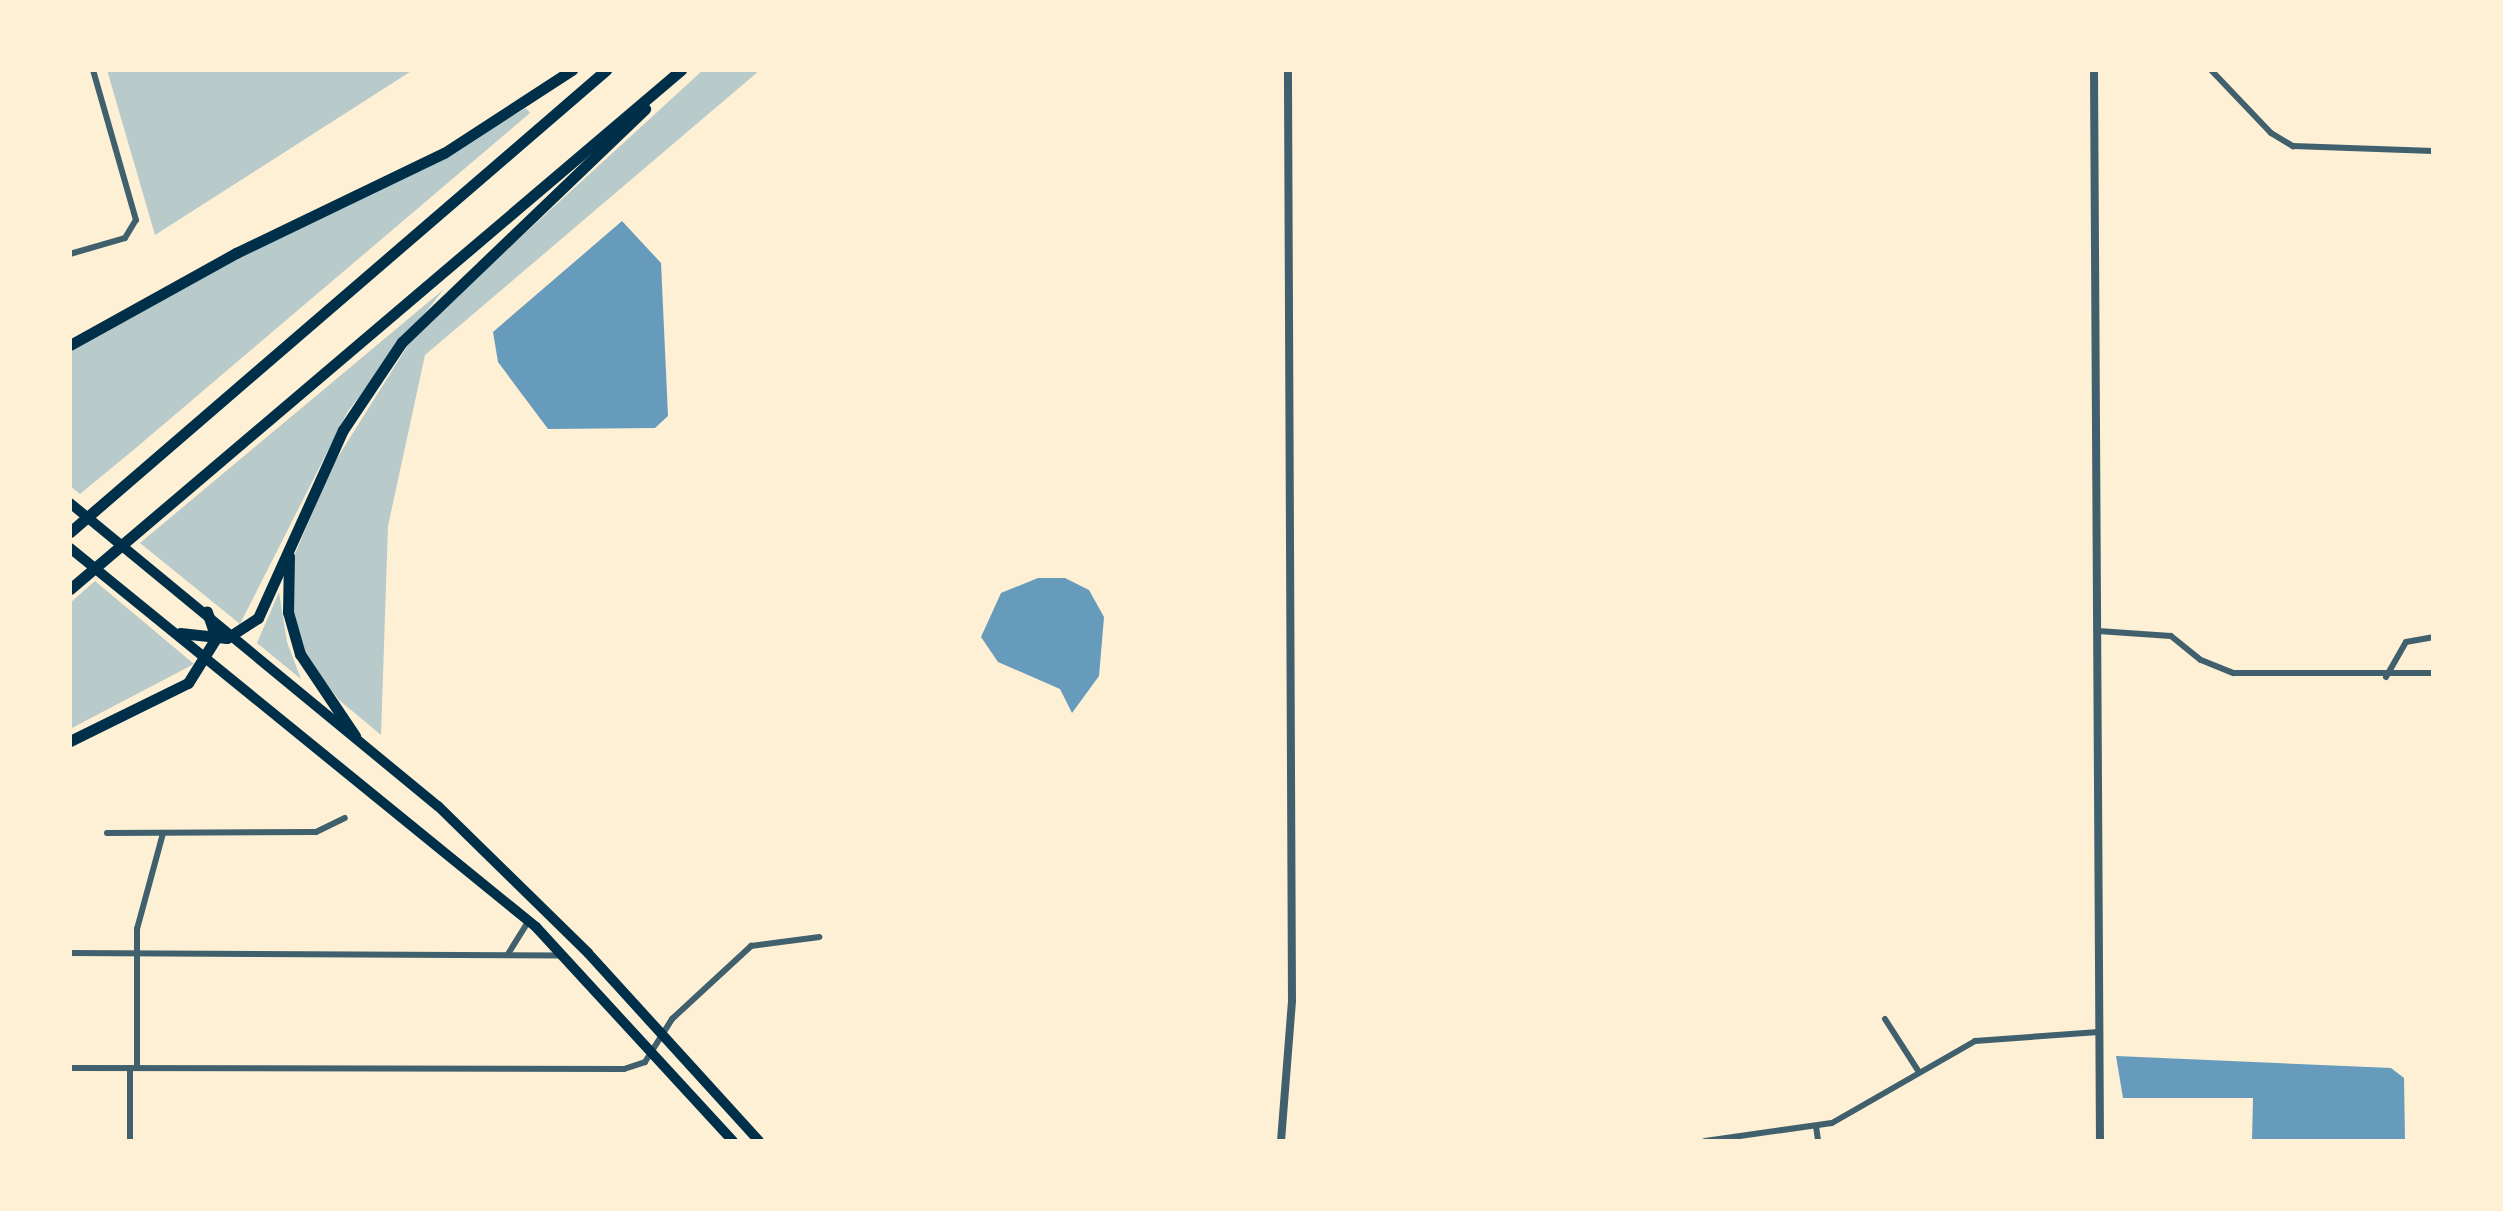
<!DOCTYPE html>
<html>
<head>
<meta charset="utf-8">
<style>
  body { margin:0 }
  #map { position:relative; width:2503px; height:1211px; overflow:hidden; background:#fdf0d5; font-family:Barlow,sans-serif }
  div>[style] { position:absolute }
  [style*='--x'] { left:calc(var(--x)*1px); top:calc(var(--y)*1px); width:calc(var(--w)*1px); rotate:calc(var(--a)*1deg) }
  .green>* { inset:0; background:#b9caca }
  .water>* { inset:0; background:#669bbc }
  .minor>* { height:6px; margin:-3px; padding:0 3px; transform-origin:3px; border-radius:3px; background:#3f606c }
  .tertiary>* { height:8px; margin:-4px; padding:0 4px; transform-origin:4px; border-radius:4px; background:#3f606c }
  .primary>* { height:10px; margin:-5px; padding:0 5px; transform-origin:5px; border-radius:5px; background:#003049 }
  .motorway>* { height:11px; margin:-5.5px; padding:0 5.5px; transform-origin:5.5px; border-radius:5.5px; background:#003049 }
  span { translate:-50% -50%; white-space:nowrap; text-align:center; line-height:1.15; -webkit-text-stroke:8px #fdf0d5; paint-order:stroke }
  .frame { position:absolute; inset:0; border:72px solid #fdf0d5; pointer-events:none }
</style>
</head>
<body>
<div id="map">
  <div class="green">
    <i style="clip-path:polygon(107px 70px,413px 70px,155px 235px)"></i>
    <i style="clip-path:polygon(703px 70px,760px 70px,425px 355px,388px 526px,381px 735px,339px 700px,302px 652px,291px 609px,295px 554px,331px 468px,415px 334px)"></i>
    <i style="clip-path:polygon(526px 108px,530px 113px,137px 447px,80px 494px,70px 486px,70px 352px,185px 283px,433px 164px)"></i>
    <i style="clip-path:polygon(444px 289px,348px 411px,240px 624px,140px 543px)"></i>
    <i style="clip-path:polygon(95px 581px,194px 664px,70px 729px,70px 603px)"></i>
    <i style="clip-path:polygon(279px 592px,287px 642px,301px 679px,257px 643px)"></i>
  </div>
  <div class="water">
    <i style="clip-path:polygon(622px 221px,661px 263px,668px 416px,655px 428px,548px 429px,498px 362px,493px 332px)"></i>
    <i style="clip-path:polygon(1038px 578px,1065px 578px,1089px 590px,1104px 617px,1099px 676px,1072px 713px,1060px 689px,998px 662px,981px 637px,1001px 593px)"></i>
    <i style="clip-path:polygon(2116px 1056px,2391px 1068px,2404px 1078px,2405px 1141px,2252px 1141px,2253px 1098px,2123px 1098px)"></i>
  </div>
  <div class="minor">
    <i style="--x:2211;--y:70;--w:87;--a:46.4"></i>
    <i style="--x:2271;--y:133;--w:26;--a:31"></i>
    <i style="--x:2293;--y:146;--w:140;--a:2"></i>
    <i style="--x:70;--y:254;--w:57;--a:-16.2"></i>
    <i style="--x:125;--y:238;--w:21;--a:-59"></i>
    <i style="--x:136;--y:220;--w:156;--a:-106"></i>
    <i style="--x:2098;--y:631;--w:73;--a:3.9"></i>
    <i style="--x:2171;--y:636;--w:38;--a:39"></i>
    <i style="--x:2201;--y:660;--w:35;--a:22"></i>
    <i style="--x:2234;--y:673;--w:199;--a:0"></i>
    <i style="--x:2386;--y:677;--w:40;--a:-60.3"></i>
    <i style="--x:2406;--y:642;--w:27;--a:-10"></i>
    <i style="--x:107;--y:833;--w:209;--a:-0.3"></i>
    <i style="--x:316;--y:832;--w:32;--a:-26"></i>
    <i style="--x:70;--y:953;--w:492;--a:0.3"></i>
    <i style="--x:508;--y:954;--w:39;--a:-58"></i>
    <i style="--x:1885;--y:1019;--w:63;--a:57.3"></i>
    <i style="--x:70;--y:1068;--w:554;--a:0.1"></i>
    <i style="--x:624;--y:1069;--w:22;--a:-18"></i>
    <i style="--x:645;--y:1062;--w:51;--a:-57.9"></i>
    <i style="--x:672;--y:1019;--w:108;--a:-42.7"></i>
    <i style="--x:751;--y:946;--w:69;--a:-7.5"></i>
    <i style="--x:137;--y:1068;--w:139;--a:-90"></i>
    <i style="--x:137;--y:929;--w:99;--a:-74.8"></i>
    <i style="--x:1816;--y:1126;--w:15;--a:82"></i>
    <i style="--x:130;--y:1141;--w:73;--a:-90"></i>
    <i style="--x:1705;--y:1141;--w:128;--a:-8.1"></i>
    <i style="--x:1832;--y:1123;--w:165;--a:-29.8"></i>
    <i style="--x:1975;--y:1041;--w:124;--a:-4.2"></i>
  </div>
  <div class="tertiary">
    <i style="--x:2094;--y:70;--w:1071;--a:89.68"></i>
    <i style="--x:1281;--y:1141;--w:140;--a:-85.5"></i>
    <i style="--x:1292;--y:1001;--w:931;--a:-90.25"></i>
  </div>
  <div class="primary">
    <i style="--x:70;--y:503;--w:477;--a:39.5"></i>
    <i style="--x:438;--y:806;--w:210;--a:44.4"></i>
    <i style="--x:588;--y:953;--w:254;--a:47.7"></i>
    <i style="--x:70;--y:548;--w:601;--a:39.12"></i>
    <i style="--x:536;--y:927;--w:291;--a:47.4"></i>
  </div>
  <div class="motorway">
    <i style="--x:70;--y:345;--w:190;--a:-29"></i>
    <i style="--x:236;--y:253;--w:231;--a:-25.7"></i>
    <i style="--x:444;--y:153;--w:153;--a:-33"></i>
    <i style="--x:70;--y:532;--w:708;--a:-40.76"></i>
    <i style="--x:289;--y:556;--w:56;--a:91"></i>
    <i style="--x:288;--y:612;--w:44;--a:74.1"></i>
    <i style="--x:300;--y:654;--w:99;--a:56.1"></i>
    <i style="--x:70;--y:589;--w:802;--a:-40.35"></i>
    <i style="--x:180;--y:633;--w:47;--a:6.1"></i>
    <i style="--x:227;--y:638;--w:37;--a:-33"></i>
    <i style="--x:258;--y:618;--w:206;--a:-65.7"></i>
    <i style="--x:343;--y:430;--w:106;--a:-56.2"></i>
    <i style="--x:402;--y:342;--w:337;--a:-43.8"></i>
    <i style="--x:70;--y:741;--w:131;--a:-26.2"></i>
    <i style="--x:188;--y:683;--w:53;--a:-58.1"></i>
    <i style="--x:216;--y:638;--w:28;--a:-109"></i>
  </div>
  <div class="frame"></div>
</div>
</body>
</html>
